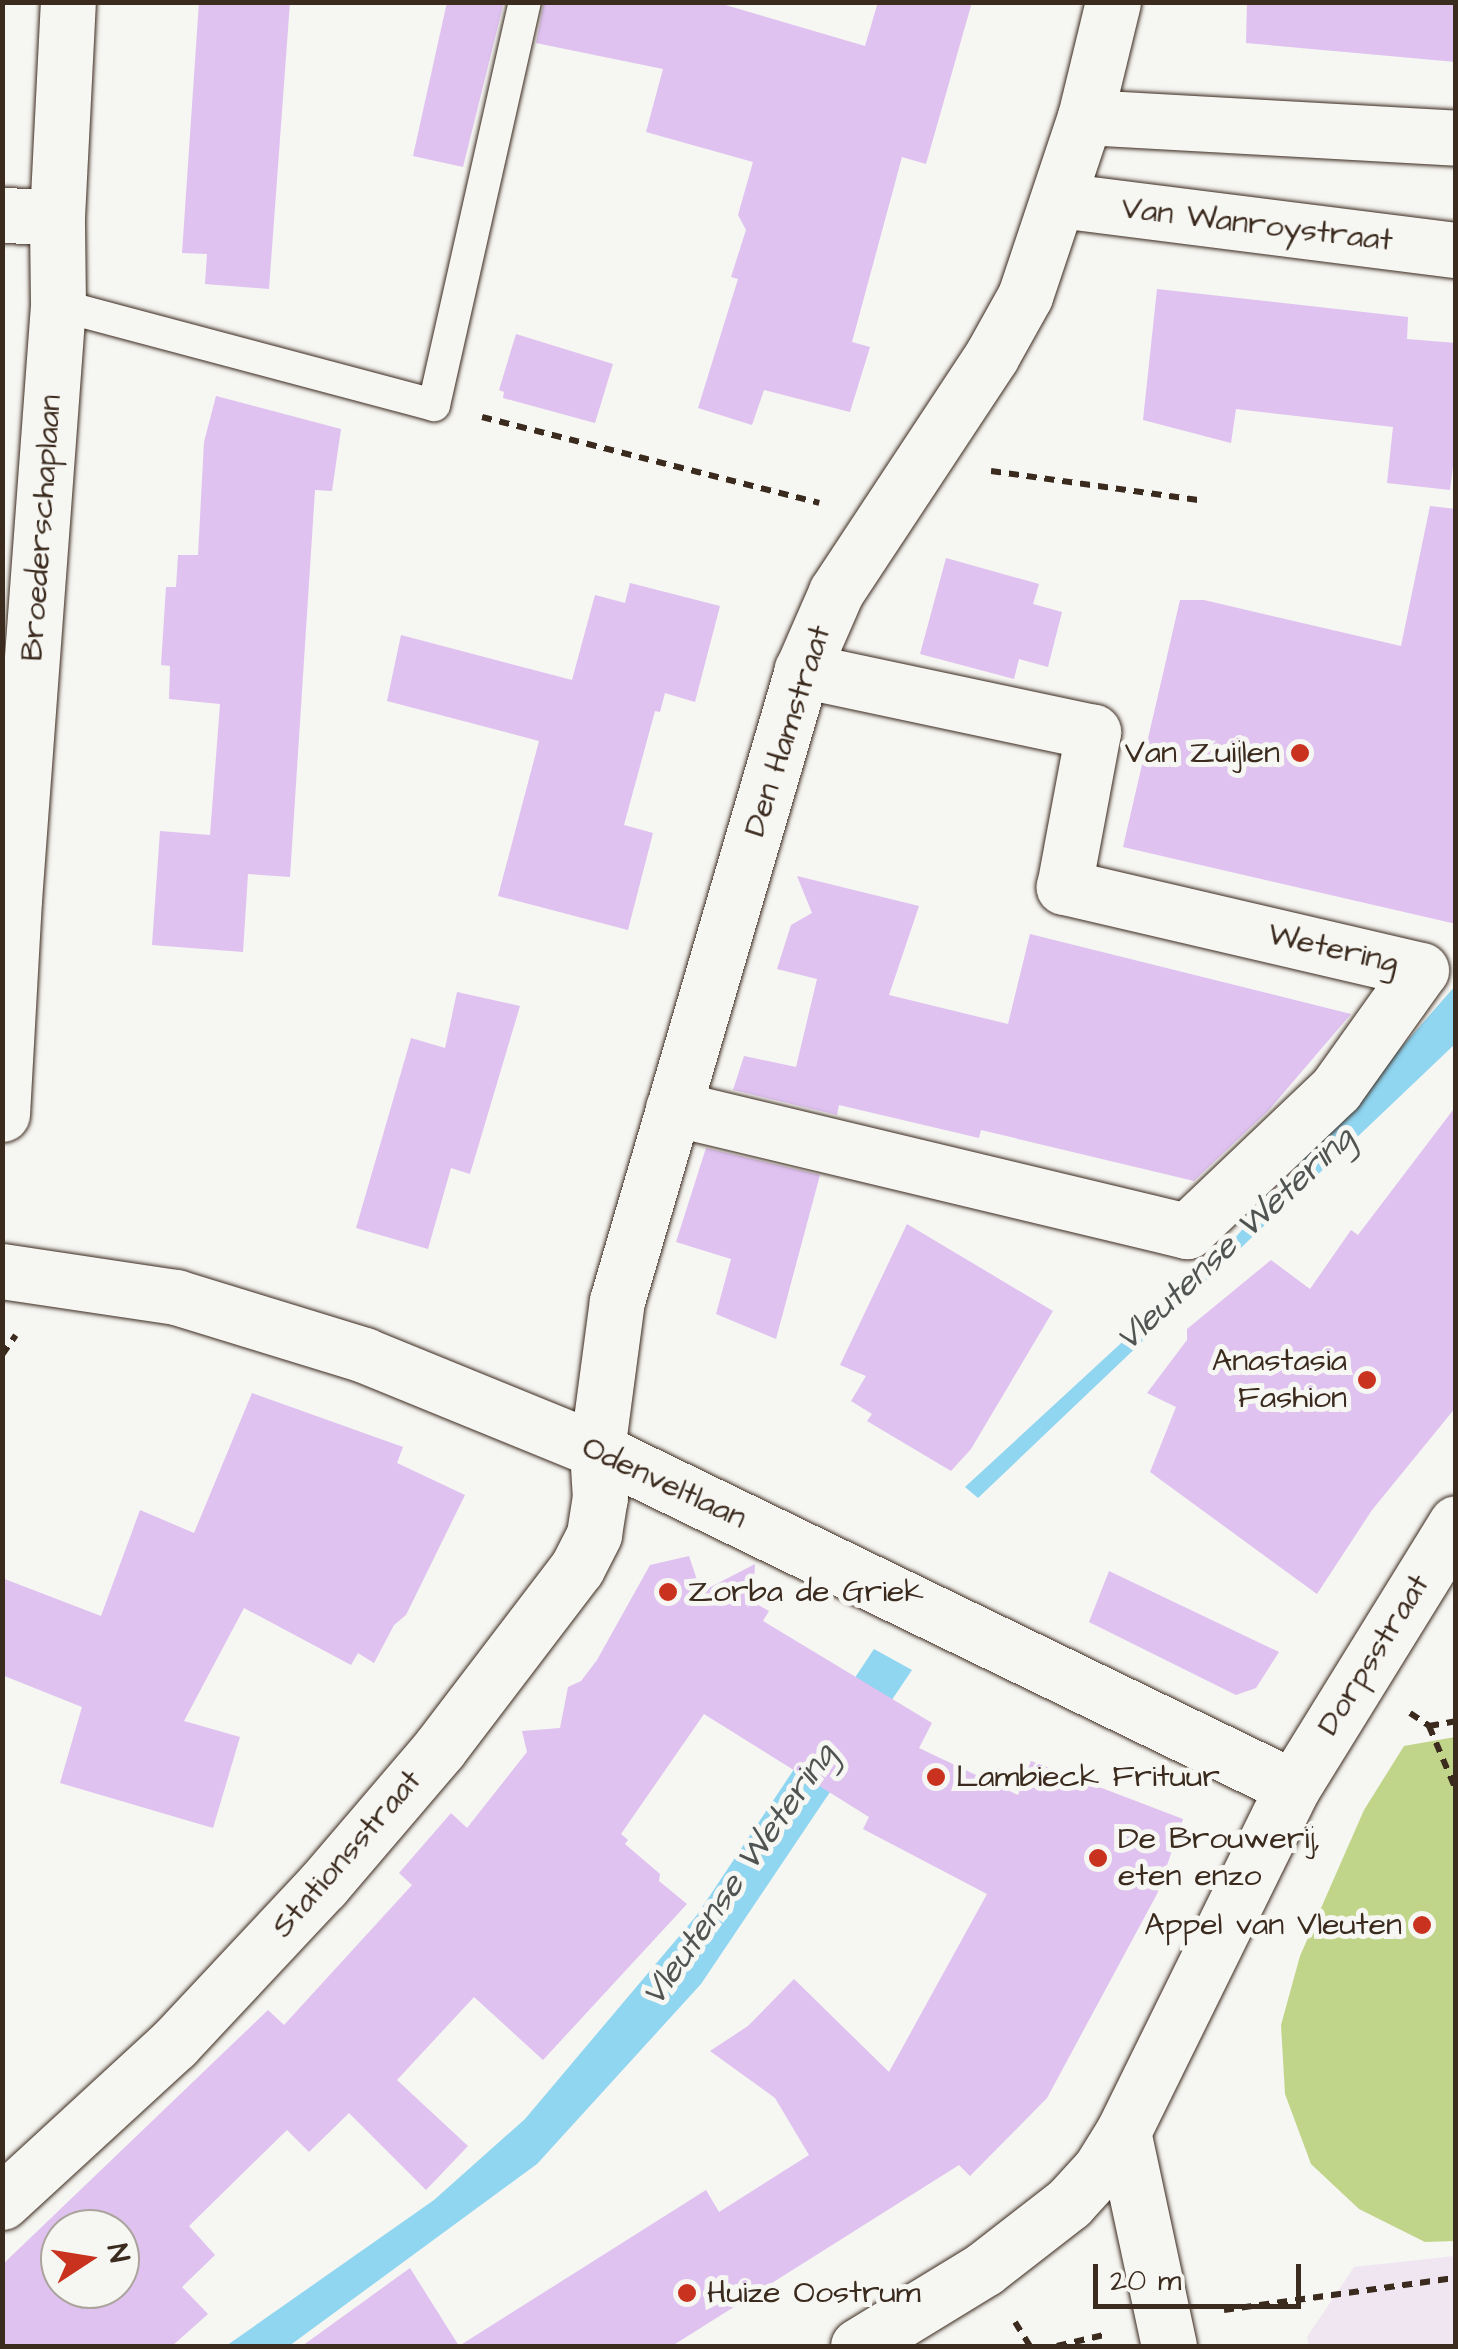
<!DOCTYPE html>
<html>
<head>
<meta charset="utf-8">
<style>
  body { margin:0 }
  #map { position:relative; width:1458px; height:2349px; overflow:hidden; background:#f6f6f2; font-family:"Architects Daughter",sans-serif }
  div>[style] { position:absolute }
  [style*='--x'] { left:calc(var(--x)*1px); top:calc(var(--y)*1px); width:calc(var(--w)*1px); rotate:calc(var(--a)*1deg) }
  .built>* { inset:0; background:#efe6f1 }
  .green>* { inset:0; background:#c1d58a }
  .water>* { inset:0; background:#90d6f1 }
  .building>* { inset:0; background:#dfc2f0 }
  .path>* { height:6px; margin-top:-3px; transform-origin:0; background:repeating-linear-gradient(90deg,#3b2a1e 0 10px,transparent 0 18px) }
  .roads { filter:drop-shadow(0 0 2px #3b2a1e) drop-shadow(0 0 2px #3b2a1e) }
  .lane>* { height:32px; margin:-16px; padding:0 16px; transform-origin:16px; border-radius:16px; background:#f6f6f2 }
  .street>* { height:55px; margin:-27.5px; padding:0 27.5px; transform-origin:27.5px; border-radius:27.5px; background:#f6f6f2 }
  .secondary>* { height:55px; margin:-27.5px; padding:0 27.5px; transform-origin:27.5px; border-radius:27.5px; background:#f6f6f2 }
  .dots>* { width:28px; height:28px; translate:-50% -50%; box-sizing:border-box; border:5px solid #f6f6f2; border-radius:50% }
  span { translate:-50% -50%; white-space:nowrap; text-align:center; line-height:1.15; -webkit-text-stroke:10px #f6f6f2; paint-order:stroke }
  .street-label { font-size:32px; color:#3b2a1e }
  .poi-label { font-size:32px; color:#3b2a1e }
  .right { translate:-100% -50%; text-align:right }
  .left { translate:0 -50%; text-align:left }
  .water-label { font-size:35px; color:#505553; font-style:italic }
  .frame { position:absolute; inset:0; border:5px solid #3b2a1e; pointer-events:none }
  .north { position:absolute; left:40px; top:2209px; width:100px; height:100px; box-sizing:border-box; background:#f6f6f2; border:2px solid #aba49d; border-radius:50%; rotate:78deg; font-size:28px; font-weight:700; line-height:40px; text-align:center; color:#3b2a1e }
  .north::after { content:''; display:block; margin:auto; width:35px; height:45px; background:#c8321e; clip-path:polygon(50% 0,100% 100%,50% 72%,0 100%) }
  .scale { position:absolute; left:1093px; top:2264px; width:208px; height:45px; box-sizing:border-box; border:5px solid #3b2a1e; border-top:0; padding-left:12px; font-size:30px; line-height:35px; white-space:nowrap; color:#3b2a1e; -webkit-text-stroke:8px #f6f6f2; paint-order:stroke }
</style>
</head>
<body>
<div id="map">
  <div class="built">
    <i style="clip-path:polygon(1455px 2256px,1455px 2346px,1309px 2346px,1307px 2337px,1354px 2267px)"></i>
  </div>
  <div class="green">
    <i style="clip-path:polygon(1455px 1737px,1455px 2241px,1425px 2242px,1359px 2209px,1311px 2164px,1285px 2094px,1281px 2025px,1300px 1956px,1364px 1810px,1404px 1746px)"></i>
  </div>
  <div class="water">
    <i style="clip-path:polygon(1455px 986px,1455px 1044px,978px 1498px,965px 1487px,1234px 1239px)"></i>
    <i style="clip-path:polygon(874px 1649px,912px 1670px,701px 1984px,537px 2164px,289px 2346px,226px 2346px,434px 2200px,525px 2119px,697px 1915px)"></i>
  </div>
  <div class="building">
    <i style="clip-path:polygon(199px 2px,290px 2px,269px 289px,205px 284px,207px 254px,182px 253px)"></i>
    <i style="clip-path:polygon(447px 2px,504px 2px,463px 167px,413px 156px)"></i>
    <i style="clip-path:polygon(544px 2px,715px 2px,865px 46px,878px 2px,972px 2px,926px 164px,902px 157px,852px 342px,870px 347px,850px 412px,764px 390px,752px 425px,698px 408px,738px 279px,731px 277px,746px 230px,738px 215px,753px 162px,646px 132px,663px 69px,536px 43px)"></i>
    <i style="clip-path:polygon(1247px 2px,1456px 2px,1456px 62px,1246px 43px)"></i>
    <i style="clip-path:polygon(1157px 289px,1408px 317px,1407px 339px,1456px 343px,1456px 442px,1450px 490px,1387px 483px,1393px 427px,1236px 409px,1231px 443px,1143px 420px)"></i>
    <i style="clip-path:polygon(516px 334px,613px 364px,595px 423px,503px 398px,504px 392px,499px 390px)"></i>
    <i style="clip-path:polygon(216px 396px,341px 429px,332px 491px,315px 490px,290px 877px,248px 874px,243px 952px,152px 945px,160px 831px,210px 835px,220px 704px,169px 699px,170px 666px,161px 665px,166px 587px,176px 587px,178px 555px,198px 555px,204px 442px)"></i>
    <i style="clip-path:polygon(1430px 506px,1456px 509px,1456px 924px,1123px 847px,1180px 600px,1204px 600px,1401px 646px)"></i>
    <i style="clip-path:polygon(946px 558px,1039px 584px,1033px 604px,1062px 612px,1048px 667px,1019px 659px,1014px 679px,920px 654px)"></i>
    <i style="clip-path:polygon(630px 583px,720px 606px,695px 702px,665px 693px,660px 712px,655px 711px,624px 825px,653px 833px,628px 930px,498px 896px,539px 741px,387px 701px,401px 635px,572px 680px,595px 595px,625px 603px)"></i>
    <i style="clip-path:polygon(797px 876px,919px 906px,889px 995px,1008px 1024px,1030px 934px,1351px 1014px,1269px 1110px,1194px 1181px,981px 1130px,979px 1138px,839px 1105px,837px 1115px,733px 1090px,744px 1056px,796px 1067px,817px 979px,777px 969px,791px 925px,812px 913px)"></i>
    <i style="clip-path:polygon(457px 992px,520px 1006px,470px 1174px,451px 1168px,428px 1249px,356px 1228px,411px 1038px,445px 1048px)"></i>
    <i style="clip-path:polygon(1456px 1106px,1456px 1407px,1372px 1510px,1317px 1594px,1150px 1472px,1176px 1407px,1147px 1393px,1187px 1340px,1187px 1329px,1271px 1260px,1310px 1289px,1351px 1230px,1358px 1235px)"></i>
    <i style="clip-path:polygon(706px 1148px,820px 1175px,776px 1339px,716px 1314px,731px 1259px,676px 1242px)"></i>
    <i style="clip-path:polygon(907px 1224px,1053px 1311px,971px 1449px,951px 1471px,867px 1421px,872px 1414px,851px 1401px,866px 1376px,840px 1365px)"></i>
    <i style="clip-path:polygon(252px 1393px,403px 1447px,397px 1463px,465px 1495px,406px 1615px,394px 1625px,374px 1663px,358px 1653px,351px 1665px,244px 1608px,184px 1721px,240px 1737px,213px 1828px,60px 1783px,82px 1707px,2px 1675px,2px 1578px,101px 1616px,140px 1510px,194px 1533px)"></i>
    <i style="clip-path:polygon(evenodd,689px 1556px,701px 1592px,755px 1564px,753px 1602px,769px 1611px,763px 1621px,932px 1723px,919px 1748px,1018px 1795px,1031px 1761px,1183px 1819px,1157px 1894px,1047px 2098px,970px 2176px,959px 2165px,672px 2346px,302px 2346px,410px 2268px,459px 2346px,706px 2190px,719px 2212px,809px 2155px,775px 2098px,710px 2051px,748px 2026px,794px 1979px,889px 2072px,987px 1894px,863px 1829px,869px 1817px,704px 1714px,621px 1834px,628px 1840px,625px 1844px,660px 1874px,659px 1881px,687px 1904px,543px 2060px,474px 1997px,397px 2080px,468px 2146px,426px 2190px,349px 2113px,309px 2152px,287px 2130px,189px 2226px,215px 2255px,182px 2287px,208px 2314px,172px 2346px,2px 2346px,2px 2265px,268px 2010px,284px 2025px,412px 1885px,399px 1873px,451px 1813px,467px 1828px,527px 1752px,522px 1731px,560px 1728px,568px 1687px,581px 1681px,597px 1660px,650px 1565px,689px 1556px,60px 2229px,120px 2229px,120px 2289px,60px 2289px,60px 2229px)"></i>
    <i style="clip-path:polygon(1109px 1571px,1279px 1652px,1256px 1688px,1236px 1695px,1089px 1622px)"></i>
  </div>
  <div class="path">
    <i style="--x:482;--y:417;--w:348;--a:14.3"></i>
    <i style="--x:991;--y:471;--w:209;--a:8"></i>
    <i style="--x:2;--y:1355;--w:24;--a:-55"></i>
    <i style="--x:1410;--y:1713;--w:23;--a:34"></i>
    <i style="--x:1429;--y:1726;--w:27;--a:-10"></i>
    <i style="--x:1429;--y:1726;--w:69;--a:67.1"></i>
    <i style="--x:1224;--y:2310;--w:234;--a:-7.9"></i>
    <i style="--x:1015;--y:2322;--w:28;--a:58"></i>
    <i style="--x:1057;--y:2346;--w:48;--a:-13.2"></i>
  </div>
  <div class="roads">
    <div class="lane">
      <i style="--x:58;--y:305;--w:389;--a:14.9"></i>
      <i style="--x:434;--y:405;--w:413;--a:-77.3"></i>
    </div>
    <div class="street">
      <i style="--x:1085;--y:117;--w:372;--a:3.2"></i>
      <i style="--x:1059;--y:200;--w:400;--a:7.2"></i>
      <i style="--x:2;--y:215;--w:55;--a:2.1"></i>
      <i style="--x:673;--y:1108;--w:529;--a:13.46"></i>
      <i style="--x:1187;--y:1231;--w:206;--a:-43.6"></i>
      <i style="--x:1336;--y:1089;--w:146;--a:-54.5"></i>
      <i style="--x:1421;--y:970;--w:367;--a:-166.9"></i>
      <i style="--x:1064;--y:887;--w:158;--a:-79.4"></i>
      <i style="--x:1093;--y:732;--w:298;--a:-168"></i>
      <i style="--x:2;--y:1114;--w:214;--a:-86.8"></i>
      <i style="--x:14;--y:900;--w:597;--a:-85.77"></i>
      <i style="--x:58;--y:305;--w:88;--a:-90.7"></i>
      <i style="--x:57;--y:217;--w:215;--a:-87.1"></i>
      <i style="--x:2;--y:2202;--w:234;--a:-42.6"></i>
      <i style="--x:174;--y:2044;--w:218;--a:-46.9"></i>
      <i style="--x:323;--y:1885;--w:179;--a:-49.5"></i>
      <i style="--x:439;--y:1749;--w:228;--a:-52.7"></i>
      <i style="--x:577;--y:1568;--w:38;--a:-63"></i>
      <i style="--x:594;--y:1534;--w:36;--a:-81"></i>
      <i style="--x:600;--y:1498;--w:48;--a:-93.6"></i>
      <i style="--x:597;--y:1450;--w:150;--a:-82.4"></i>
      <i style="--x:617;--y:1301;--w:658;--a:-73.66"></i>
      <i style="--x:802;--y:670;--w:85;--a:-66.4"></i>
      <i style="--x:836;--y:592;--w:282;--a:-56.6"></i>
      <i style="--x:991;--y:357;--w:70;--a:-60.9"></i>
      <i style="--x:1025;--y:296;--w:189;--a:-71.5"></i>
      <i style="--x:1085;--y:117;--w:118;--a:-76.3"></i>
      <i style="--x:858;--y:2346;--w:148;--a:-31.4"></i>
      <i style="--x:984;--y:2269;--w:108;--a:-37.8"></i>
      <i style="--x:1069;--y:2203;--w:46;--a:-47.6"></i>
      <i style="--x:1100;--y:2169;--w:44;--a:-58.1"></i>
    </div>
    <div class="secondary">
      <i style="--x:2;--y:1271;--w:176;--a:8.5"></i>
      <i style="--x:176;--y:1297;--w:197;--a:17.1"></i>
      <i style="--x:364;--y:1355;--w:252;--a:22.2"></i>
      <i style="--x:597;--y:1450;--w:773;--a:25.84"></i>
      <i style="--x:1169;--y:2346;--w:219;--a:-102.1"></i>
      <i style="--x:1123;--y:2132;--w:385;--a:-63.8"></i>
      <i style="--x:1293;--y:1787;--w:310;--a:-58.3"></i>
    </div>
  </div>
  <div class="dots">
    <i style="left:1300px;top:753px;background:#c8321e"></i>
    <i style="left:1367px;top:1380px;background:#c8321e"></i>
    <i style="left:668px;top:1592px;background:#c8321e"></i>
    <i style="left:936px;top:1777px;background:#c8321e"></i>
    <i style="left:1098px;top:1858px;background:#c8321e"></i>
    <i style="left:1422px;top:1925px;background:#c8321e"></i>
    <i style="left:687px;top:2293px;background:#c8321e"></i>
  </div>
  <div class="street-label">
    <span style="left:1257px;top:225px;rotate:7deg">Van Wanroystraat</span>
    <span style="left:42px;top:528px;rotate:-86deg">Broederschaplaan</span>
    <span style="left:788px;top:731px;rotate:-72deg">Den Hamstraat</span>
    <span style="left:1333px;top:949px;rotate:13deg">Wetering</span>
    <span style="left:664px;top:1483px;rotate:25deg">Odenveltlaan</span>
    <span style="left:1374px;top:1655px;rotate:-58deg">Dorpsstraat</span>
    <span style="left:347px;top:1854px;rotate:-49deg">Stationsstraat</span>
  </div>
  <div class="poi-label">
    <span class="right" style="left:1280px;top:753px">Van Zuijlen</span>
    <span class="right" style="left:1347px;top:1380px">Anastasia<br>Fashion</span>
    <span class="left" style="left:688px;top:1592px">Zorba de Griek</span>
    <span class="left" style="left:956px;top:1777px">Lambieck Frituur</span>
    <span class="left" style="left:1118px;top:1858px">De Brouwerij,<br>eten enzo</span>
    <span class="right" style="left:1402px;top:1925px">Appel van Vleuten</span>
    <span class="left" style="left:707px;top:2293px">Huize Oostrum</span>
  </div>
  <div class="water-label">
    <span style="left:1235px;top:1239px;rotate:-43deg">Vleutense Wetering</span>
    <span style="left:739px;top:1875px;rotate:-55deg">Vleutense Wetering</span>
  </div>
  <div class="frame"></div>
  <div class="north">N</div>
  <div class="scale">20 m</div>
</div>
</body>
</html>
